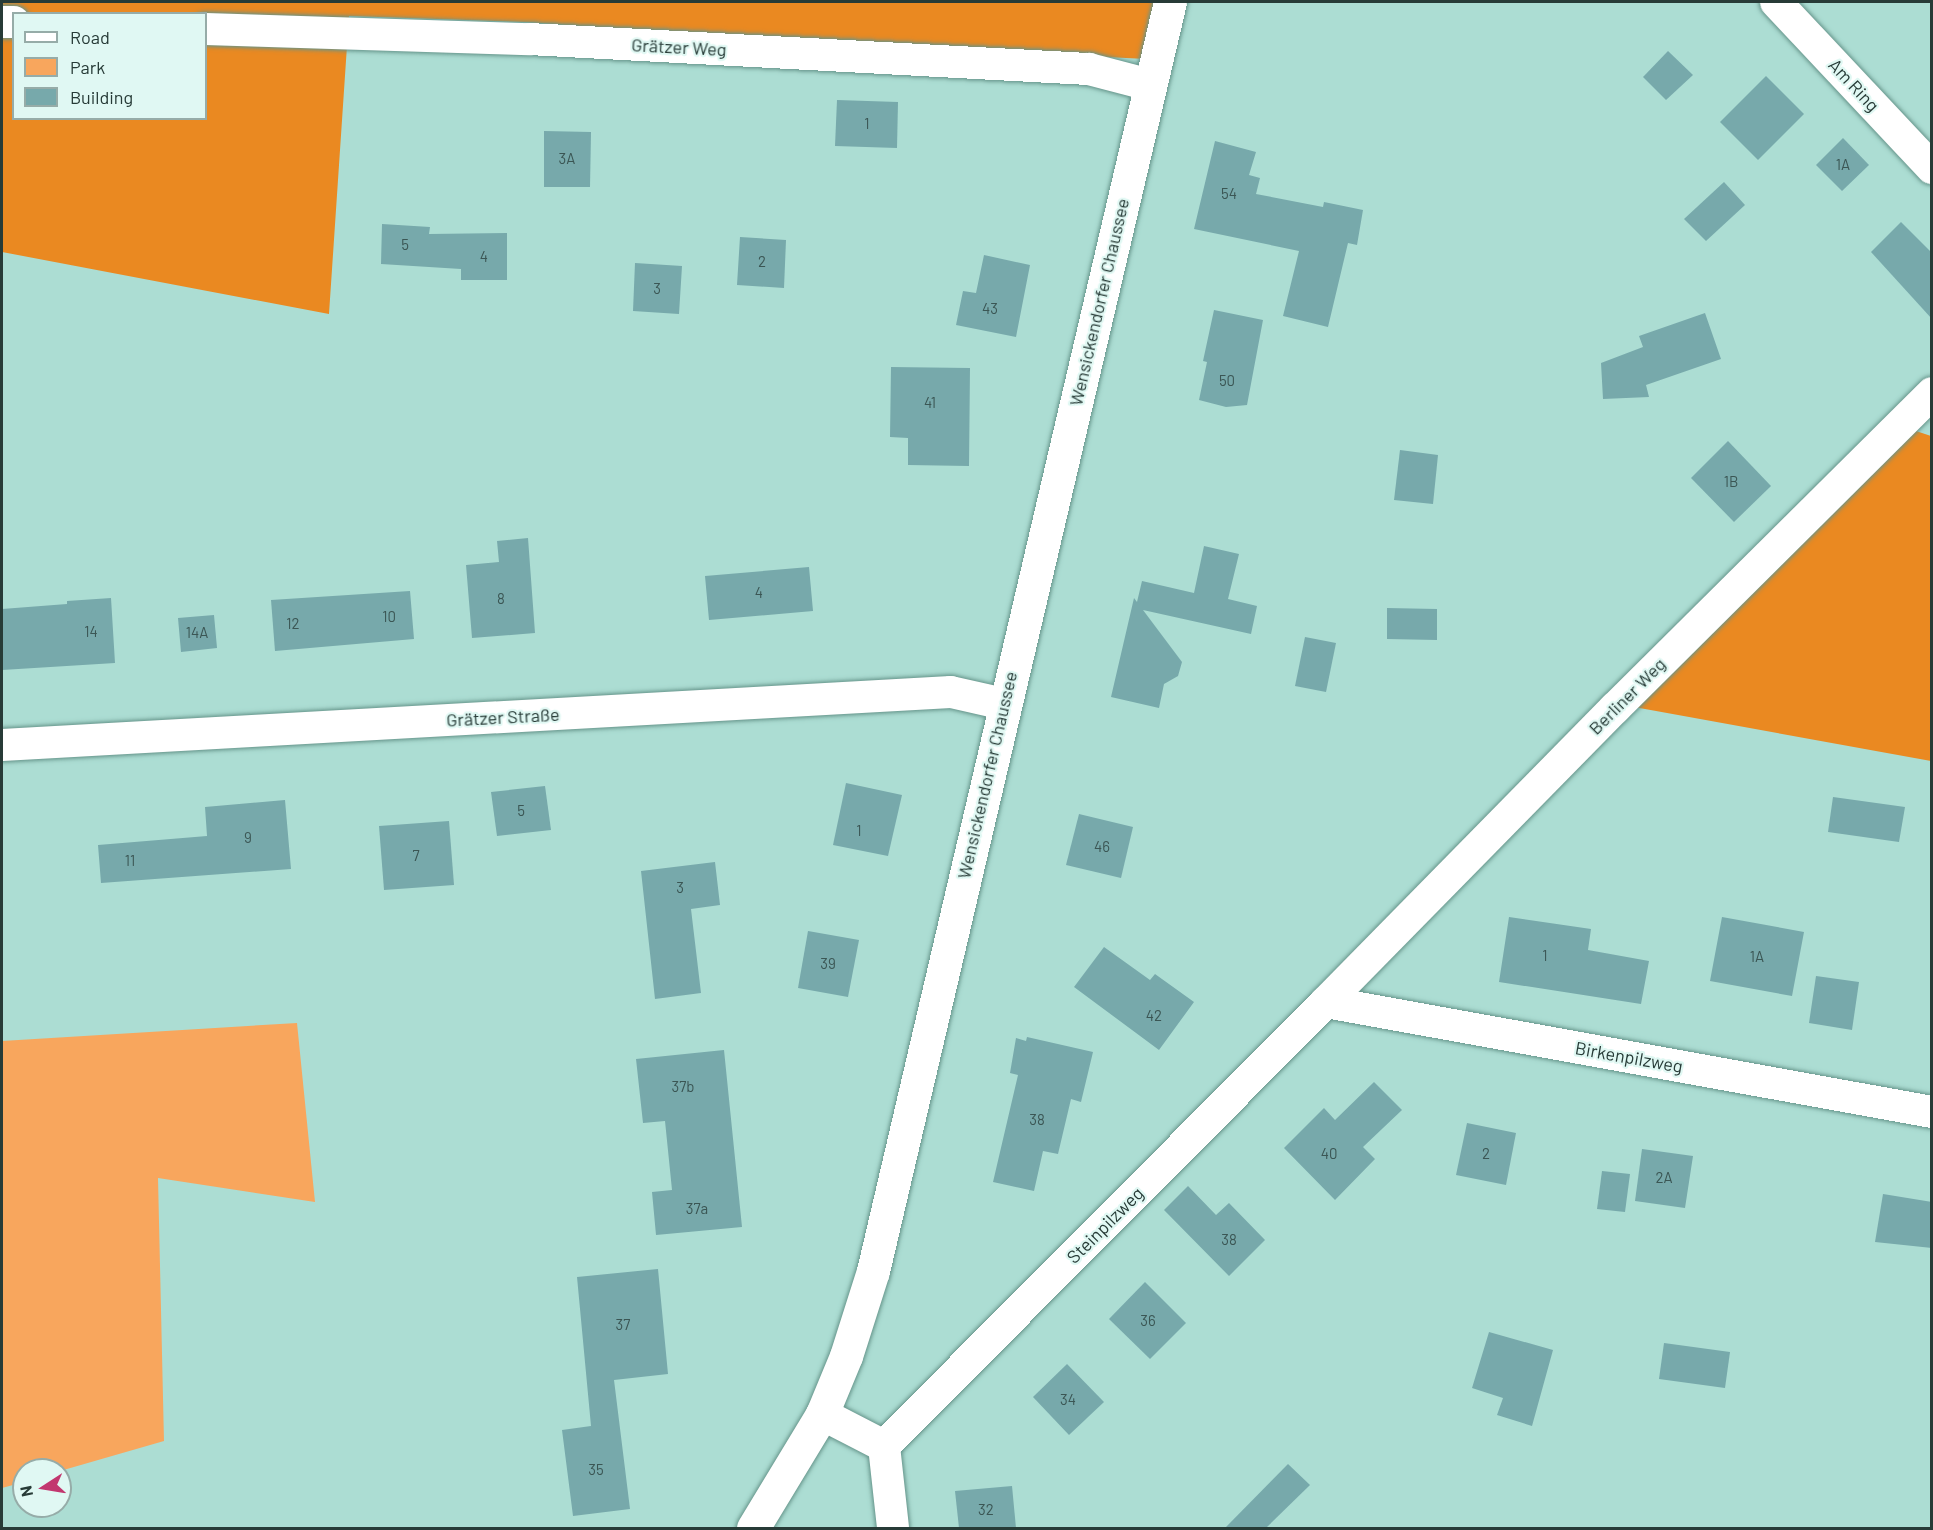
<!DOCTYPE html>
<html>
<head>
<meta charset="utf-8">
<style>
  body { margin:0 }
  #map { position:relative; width:1933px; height:1530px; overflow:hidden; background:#acddd3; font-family:Barlow,sans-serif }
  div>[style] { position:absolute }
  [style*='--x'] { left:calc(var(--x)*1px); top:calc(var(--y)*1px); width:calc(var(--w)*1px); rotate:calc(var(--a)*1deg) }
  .green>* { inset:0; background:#f8a65d }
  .forest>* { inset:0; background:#ea8921 }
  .building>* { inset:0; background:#77a9ab }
  .roads { filter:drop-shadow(0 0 2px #65948a) drop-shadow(0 0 2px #65948a) }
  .street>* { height:32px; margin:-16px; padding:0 16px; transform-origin:16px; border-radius:16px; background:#fff }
  .primary>* { height:33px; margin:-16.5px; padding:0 16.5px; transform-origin:16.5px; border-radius:16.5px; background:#fff }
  span { translate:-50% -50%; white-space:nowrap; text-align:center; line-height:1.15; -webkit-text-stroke:4.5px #e0f8f3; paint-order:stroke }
  .number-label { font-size:15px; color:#3b5654 }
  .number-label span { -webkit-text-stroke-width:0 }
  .street-label { font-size:18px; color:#273b37 }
  .frame { position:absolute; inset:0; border:3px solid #273b37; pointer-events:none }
  .legend { position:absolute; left:12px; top:12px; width:195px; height:108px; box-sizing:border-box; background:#e0f8f3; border:2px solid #96aca8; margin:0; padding:8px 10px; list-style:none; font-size:18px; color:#273b37 }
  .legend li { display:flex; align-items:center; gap:12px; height:30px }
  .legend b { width:30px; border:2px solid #96aca8 }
  .north { position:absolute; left:12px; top:1458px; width:60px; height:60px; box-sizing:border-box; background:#e0f8f3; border:2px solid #96aca8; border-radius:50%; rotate:258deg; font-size:16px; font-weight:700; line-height:24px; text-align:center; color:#273b37 }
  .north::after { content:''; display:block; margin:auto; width:21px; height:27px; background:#c2376f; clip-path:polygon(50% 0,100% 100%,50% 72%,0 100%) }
</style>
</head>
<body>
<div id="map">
  <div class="green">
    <i style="clip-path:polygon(297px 1023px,315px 1202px,158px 1178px,164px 1441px,60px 1471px,24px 1470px,24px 1482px,2px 1488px,2px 1041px)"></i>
  </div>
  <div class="forest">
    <i style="clip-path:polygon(evenodd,2px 2px,1159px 2px,1146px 59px,803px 42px,525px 22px,349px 16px,329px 314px,2px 252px,2px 2px,14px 14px,206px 14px,206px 118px,14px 118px,14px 14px)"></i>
    <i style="clip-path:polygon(1916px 431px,1931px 436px,1931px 761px,1634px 707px)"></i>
  </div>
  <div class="building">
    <i style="clip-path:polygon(1668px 51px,1693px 75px,1666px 100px,1643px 77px)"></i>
    <i style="clip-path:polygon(1766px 76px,1804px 114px,1758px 160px,1720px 122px)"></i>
    <i style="clip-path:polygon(837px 100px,898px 102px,897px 148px,835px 146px)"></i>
    <i style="clip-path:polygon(544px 131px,591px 132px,590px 187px,544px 187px)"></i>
    <i style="clip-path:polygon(1843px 138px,1869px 165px,1842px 191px,1816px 165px)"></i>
    <i style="clip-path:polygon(1215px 141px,1256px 152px,1249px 175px,1260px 178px,1256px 194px,1323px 207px,1324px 202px,1363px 210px,1357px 245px,1348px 243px,1328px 327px,1283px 316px,1299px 251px,1194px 229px)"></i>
    <i style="clip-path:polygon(1724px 182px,1745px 205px,1706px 241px,1684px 219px)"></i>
    <i style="clip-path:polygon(1901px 222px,1932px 253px,1932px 319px,1871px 252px)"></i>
    <i style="clip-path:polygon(382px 224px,430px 227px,429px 234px,507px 233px,507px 280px,461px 280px,461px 269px,381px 264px)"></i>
    <i style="clip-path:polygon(740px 237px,786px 240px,784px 288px,737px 285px)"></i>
    <i style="clip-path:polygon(984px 255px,1030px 265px,1016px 337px,956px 325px,963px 291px,976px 293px)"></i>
    <i style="clip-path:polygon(635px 263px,682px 266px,679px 314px,633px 311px)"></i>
    <i style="clip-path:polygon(1214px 310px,1263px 320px,1247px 405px,1226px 407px,1199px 400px,1207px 362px,1203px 361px)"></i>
    <i style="clip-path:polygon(1705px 313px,1721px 359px,1646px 385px,1649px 397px,1603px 399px,1601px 363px,1643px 347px,1639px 336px)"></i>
    <i style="clip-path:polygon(891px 367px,970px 368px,969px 466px,908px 465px,908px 438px,890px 437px)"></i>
    <i style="clip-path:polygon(1728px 441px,1771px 486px,1734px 522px,1691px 478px)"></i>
    <i style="clip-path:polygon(1400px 450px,1438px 455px,1433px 504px,1394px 500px)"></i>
    <i style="clip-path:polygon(528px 538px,535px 633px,472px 638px,466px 565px,499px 562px,497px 541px)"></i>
    <i style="clip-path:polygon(1204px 546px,1239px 554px,1228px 599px,1257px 606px,1251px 634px,1143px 610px,1182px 662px,1178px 676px,1164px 684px,1159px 708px,1111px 697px,1134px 598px,1137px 602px,1142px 581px,1194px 593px)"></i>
    <i style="clip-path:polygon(809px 567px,813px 611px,709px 620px,705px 576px)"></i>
    <i style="clip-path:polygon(410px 591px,414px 639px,275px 651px,271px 600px)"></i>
    <i style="clip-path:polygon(111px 598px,115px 663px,2px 670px,2px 609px,67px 604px,67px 601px)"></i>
    <i style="clip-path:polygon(1387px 608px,1437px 609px,1437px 640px,1387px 639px)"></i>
    <i style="clip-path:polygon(214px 615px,217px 648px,181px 652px,178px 618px)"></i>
    <i style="clip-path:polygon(1305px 637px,1336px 643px,1326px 692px,1295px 686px)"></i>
    <i style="clip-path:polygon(846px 783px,902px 795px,888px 856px,833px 845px)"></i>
    <i style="clip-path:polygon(545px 786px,551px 830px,497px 836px,491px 792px)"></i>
    <i style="clip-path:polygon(1833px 797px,1905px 807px,1899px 842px,1828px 832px)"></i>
    <i style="clip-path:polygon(285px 800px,291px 869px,101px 883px,98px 845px,207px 836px,205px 807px)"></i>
    <i style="clip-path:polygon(1079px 814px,1133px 827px,1121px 878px,1066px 865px)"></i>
    <i style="clip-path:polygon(449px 821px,454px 885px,384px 890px,379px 826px)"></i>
    <i style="clip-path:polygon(715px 862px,720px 905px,691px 909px,701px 993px,655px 999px,641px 871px)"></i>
    <i style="clip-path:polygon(1509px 917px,1591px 929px,1588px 950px,1649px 961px,1641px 1004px,1499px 982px)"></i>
    <i style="clip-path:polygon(1722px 917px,1804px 932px,1792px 996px,1710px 981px)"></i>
    <i style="clip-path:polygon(808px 931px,859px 940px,848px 997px,798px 988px)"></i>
    <i style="clip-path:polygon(1104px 947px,1150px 980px,1155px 974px,1194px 1002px,1159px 1050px,1074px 987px)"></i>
    <i style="clip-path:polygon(1816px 976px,1859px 982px,1852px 1030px,1809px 1023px)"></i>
    <i style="clip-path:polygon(1027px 1037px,1093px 1052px,1081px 1102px,1071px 1099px,1058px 1154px,1043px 1151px,1034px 1191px,993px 1182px,1018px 1075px,1010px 1073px,1016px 1038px,1026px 1041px)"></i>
    <i style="clip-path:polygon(724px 1050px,742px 1227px,656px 1235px,652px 1192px,672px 1190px,665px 1121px,643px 1123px,636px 1059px)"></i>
    <i style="clip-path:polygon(1374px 1082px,1402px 1110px,1363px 1147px,1375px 1159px,1335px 1200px,1284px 1148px,1324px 1108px,1335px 1120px)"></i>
    <i style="clip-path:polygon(1467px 1123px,1516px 1133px,1506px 1185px,1456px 1175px)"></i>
    <i style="clip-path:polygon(1642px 1149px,1693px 1156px,1685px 1208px,1635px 1201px)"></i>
    <i style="clip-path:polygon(1602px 1171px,1630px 1174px,1625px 1212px,1597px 1209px)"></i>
    <i style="clip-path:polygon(1188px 1186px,1216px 1215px,1229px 1203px,1265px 1240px,1229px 1276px,1164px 1210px)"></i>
    <i style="clip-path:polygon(1883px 1194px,1932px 1202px,1932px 1248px,1875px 1242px)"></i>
    <i style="clip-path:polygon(658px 1269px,668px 1374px,614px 1380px,630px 1509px,573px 1516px,562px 1430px,591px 1426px,577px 1277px)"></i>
    <i style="clip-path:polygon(1145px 1282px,1186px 1323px,1150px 1359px,1109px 1319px)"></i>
    <i style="clip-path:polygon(1489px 1332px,1553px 1350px,1532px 1426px,1497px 1415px,1503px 1398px,1472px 1388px)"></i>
    <i style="clip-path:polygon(1664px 1343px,1730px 1352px,1725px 1388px,1659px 1379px)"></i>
    <i style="clip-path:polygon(1067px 1364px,1104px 1402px,1069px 1435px,1033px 1397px)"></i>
    <i style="clip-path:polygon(1288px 1464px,1310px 1485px,1266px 1528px,1225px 1528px)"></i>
    <i style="clip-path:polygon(1012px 1486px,1016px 1528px,959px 1528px,955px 1491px)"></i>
  </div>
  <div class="roads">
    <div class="street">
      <i style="--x:1776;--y:2;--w:228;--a:46.8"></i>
      <i style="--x:2;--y:22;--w:12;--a:0"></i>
      <i style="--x:206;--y:29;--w:323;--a:1.8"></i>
      <i style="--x:529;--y:39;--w:561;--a:3.07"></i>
      <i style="--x:1089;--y:69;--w:63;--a:14.7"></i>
      <i style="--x:2;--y:745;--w:950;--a:-3.2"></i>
      <i style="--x:951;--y:692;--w:54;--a:12.8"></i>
      <i style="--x:1326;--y:1002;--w:616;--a:10.29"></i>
      <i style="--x:822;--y:1414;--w:70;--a:27.3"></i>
      <i style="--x:884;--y:1446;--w:626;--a:-45.13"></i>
      <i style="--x:1326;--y:1002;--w:412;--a:-45.5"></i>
      <i style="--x:1615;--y:708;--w:447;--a:-44.8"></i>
      <i style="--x:884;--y:1446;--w:82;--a:83.7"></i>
    </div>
    <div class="primary">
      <i style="--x:753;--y:1528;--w:133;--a:-58.8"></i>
      <i style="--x:822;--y:1414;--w:63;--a:-67.5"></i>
      <i style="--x:846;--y:1356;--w:89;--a:-72.4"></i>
      <i style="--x:873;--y:1271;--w:1303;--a:-76.83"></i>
    </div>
  </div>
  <div class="number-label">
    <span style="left:867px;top:124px">1</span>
    <span style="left:567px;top:159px">3A</span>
    <span style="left:1843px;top:165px">1A</span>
    <span style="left:1229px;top:194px">54</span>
    <span style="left:405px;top:245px">5</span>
    <span style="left:484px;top:257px">4</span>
    <span style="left:762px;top:262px">2</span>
    <span style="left:657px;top:289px">3</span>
    <span style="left:990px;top:309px">43</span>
    <span style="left:1227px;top:381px">50</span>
    <span style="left:930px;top:403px">41</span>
    <span style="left:1731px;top:482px">1B</span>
    <span style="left:759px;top:593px">4</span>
    <span style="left:501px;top:599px">8</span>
    <span style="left:389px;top:617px">10</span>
    <span style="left:293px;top:624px">12</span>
    <span style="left:91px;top:632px">14</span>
    <span style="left:197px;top:633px">14A</span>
    <span style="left:521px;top:811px">5</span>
    <span style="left:859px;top:831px">1</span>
    <span style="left:248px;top:838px">9</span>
    <span style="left:1102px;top:847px">46</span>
    <span style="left:416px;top:856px">7</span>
    <span style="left:130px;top:861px">11</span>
    <span style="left:680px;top:888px">3</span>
    <span style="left:1545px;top:956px">1</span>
    <span style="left:1757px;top:957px">1A</span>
    <span style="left:828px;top:964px">39</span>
    <span style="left:1154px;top:1016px">42</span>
    <span style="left:683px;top:1087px">37b</span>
    <span style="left:1037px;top:1120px">38</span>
    <span style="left:1329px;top:1154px">40</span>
    <span style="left:1486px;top:1154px">2</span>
    <span style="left:1664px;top:1178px">2A</span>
    <span style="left:697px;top:1209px">37a</span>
    <span style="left:1229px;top:1240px">38</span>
    <span style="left:1148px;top:1321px">36</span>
    <span style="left:623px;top:1325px">37</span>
    <span style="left:1068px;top:1400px">34</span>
    <span style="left:596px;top:1470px">35</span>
    <span style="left:986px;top:1510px">32</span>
  </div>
  <div class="street-label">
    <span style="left:679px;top:47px;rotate:3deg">Grätzer Weg</span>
    <span style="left:1854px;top:85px;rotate:47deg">Am Ring</span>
    <span style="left:1099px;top:302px;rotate:-77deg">Wensickendorfer Chaussee</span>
    <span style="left:1627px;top:696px;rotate:-45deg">Berliner Weg</span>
    <span style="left:503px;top:717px;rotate:-3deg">Grätzer Straße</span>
    <span style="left:987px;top:775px;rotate:-77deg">Wensickendorfer Chaussee</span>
    <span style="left:1629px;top:1057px;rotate:10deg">Birkenpilzweg</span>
    <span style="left:1105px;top:1225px;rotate:-45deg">Steinpilzweg</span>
  </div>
  <div class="frame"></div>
  <ul class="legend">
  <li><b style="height:8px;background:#fff"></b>Road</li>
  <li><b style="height:16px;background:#f8a65d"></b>Park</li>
  <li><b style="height:16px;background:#77a9ab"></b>Building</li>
  </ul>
  <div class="north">N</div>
</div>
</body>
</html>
